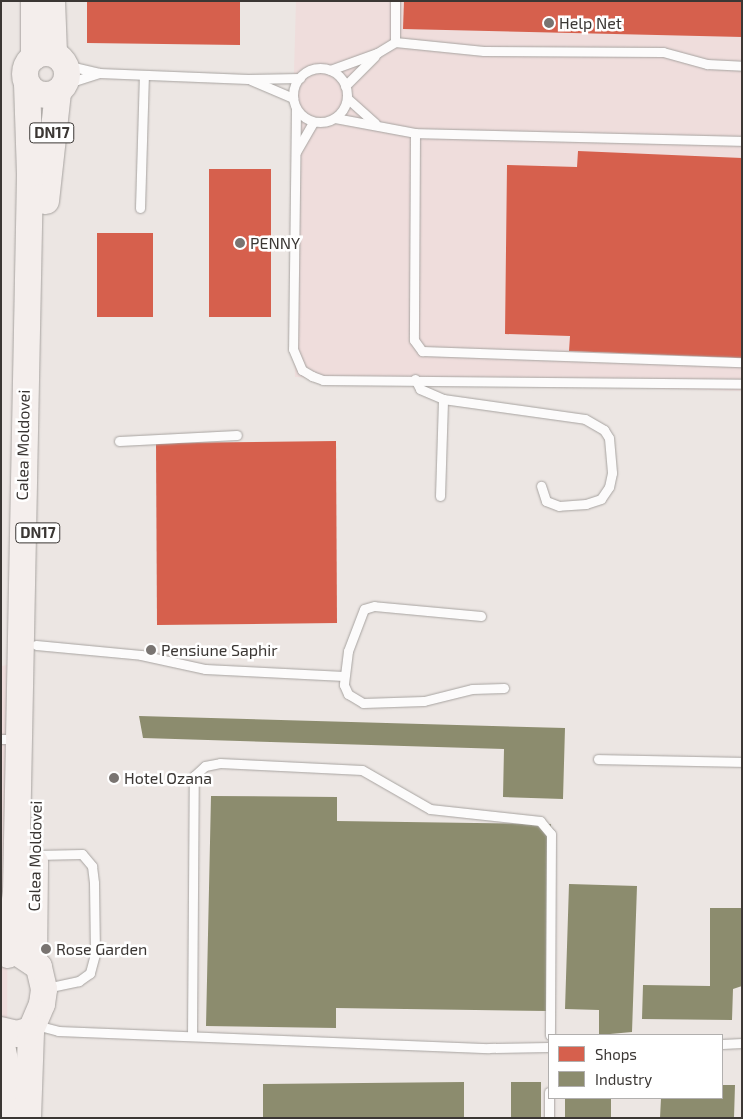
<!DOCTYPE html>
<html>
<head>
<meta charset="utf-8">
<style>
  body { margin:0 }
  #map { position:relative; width:743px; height:1119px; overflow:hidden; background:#ece6e3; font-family:"Exo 2",sans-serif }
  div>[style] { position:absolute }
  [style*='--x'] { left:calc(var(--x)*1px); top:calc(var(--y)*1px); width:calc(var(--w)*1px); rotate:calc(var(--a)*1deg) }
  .commercial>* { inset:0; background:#efdddc }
  .shops>* { inset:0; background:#d6604d }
  .industry>* { inset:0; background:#8c8c6e }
  .roads { filter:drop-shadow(0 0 1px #a7a3a0) drop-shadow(0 0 1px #a7a3a0) }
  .service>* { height:9px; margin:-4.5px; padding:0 4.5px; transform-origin:4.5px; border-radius:4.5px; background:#fcfbfb }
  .service>.ring { margin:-4.5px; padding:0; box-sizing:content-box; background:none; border:9px solid #fcfbfb; border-radius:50% }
  .primary>* { height:26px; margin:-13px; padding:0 13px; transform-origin:13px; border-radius:13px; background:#f4eeec }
  .primary>.ring { margin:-13px; padding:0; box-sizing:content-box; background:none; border:26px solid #f4eeec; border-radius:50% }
  .dots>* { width:14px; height:14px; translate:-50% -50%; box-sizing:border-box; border:2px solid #fff; border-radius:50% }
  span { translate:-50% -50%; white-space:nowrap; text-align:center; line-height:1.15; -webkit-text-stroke:5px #fff; paint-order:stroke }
  .shield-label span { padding:1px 4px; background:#fff; border:1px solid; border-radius:4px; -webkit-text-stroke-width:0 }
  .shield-label { font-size:15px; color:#3b3734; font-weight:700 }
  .poi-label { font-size:16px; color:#3b3734 }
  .left { translate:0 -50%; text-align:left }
  .street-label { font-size:16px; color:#3b3734 }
  .frame { position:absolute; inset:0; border:2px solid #3b3734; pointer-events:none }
  .legend { position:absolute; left:548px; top:1034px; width:175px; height:65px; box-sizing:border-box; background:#fff; border:1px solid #b1afae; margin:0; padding:6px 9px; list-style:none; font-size:15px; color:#3b3734 }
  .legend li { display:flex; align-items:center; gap:10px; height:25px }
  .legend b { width:25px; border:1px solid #b1afae }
</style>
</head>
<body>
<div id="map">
  <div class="commercial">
    <i style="clip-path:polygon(296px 1px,742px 1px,742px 391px,295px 377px,291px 177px)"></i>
    <i style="clip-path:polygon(8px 665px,7px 1118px,1px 1118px,1px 666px)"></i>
  </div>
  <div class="shops">
    <i style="clip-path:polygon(87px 1px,240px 1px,240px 45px,87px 43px)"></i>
    <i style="clip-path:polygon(404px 1px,742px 1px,742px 37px,403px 29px)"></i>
    <i style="clip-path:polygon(578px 151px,742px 158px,742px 358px,569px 351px,570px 336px,505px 334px,507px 165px,577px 167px)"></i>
    <i style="clip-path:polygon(209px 169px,271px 169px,271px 317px,209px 317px)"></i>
    <i style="clip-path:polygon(97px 233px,153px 233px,153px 317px,97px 317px)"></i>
    <i style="clip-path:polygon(336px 441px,337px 623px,157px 625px,156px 443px)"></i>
  </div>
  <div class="industry">
    <i style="clip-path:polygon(139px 716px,565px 728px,563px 799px,503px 797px,504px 749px,143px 738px)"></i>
    <i style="clip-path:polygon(211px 796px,337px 797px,337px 821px,551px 824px,547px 1011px,336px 1008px,336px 1028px,206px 1026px)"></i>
    <i style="clip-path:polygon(569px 884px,637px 886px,632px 1032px,599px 1035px,599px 1010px,565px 1009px)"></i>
    <i style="clip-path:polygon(710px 908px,742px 908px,742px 986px,733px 989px,732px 1020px,642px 1019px,643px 985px,710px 986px)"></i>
    <i style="clip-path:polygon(464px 1082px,464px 1118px,263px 1118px,263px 1084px)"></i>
    <i style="clip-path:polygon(511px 1082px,541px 1082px,541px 1118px,511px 1118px)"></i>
    <i style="clip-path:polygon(722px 1085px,735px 1085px,734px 1118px,660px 1118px,661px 1098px,722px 1098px)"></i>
    <i style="clip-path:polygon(565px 1098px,611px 1098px,611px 1118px,565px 1118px)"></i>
  </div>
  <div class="roads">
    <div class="service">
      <i style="--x:395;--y:42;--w:41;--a:-90"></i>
      <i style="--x:65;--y:65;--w:35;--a:13"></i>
      <i style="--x:99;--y:73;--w:149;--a:2.3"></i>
      <i style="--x:248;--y:79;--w:52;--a:-1.1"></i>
      <i class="ring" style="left:293px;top:68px;width:45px;height:45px"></i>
      <i style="--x:330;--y:70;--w:50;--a:-19.9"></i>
      <i style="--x:377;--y:53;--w:21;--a:-31"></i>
      <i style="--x:395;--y:42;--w:89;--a:5.8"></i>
      <i style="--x:484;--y:51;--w:179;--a:0.3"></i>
      <i style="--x:663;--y:52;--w:46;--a:15.3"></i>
      <i style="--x:707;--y:64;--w:35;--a:3"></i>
      <i style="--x:251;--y:80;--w:46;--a:23.2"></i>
      <i style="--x:65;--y:84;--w:36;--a:-18"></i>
      <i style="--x:345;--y:86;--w:42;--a:-45"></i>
      <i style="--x:347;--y:98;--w:38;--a:42"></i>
      <i style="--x:296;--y:109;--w:240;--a:90.7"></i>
      <i style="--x:293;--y:349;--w:23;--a:67"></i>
      <i style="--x:302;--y:370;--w:12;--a:31"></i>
      <i style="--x:312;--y:376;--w:12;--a:20"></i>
      <i style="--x:323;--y:380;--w:419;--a:0.5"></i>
      <i style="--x:335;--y:118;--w:81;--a:10.6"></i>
      <i style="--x:415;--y:133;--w:327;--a:1.4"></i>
      <i style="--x:415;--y:133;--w:207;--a:90.3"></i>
      <i style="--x:414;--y:340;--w:14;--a:54"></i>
      <i style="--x:422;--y:351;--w:320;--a:2"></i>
      <i style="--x:296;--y:152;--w:34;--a:-60"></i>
      <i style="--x:140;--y:208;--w:133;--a:-88.3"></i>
      <i style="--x:415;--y:379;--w:11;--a:63"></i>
      <i style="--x:420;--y:389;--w:25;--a:23"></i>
      <i style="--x:443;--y:399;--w:143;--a:8"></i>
      <i style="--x:585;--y:419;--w:22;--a:30"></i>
      <i style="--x:604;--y:430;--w:9;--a:58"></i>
      <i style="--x:609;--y:438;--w:35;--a:85"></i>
      <i style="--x:612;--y:473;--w:14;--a:102"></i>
      <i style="--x:609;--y:487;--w:14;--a:124"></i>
      <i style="--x:601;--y:499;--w:16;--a:162"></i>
      <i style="--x:586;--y:504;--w:27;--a:176"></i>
      <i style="--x:559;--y:506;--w:14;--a:-159"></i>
      <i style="--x:546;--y:501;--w:16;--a:-108"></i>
      <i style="--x:119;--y:441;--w:118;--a:-2.9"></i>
      <i style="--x:440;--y:496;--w:97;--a:-88.2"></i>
      <i style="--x:481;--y:616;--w:107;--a:-174.7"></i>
      <i style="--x:374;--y:606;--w:10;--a:163"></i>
      <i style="--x:364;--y:609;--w:45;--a:110.9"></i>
      <i style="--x:348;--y:651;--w:34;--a:97"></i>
      <i style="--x:344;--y:685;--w:10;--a:66"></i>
      <i style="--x:348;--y:694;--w:17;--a:31"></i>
      <i style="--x:363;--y:703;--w:61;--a:-1.9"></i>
      <i style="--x:424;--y:701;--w:49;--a:-14"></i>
      <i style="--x:472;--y:689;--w:32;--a:-2"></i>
      <i style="--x:36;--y:645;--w:105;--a:5.4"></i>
      <i style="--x:141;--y:655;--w:66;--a:12.3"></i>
      <i style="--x:205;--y:669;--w:139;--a:2.9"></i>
      <i style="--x:1;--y:739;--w:17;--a:0"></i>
      <i style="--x:598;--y:759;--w:144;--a:1.2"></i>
      <i style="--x:36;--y:855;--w:46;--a:-1.2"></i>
      <i style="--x:82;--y:854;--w:16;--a:50"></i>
      <i style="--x:92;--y:866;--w:17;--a:83"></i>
      <i style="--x:94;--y:883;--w:71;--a:89.2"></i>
      <i style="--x:95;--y:954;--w:20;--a:105"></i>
      <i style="--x:90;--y:973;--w:14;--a:144"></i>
      <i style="--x:79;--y:981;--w:33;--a:168"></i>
      <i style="--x:36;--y:1025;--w:23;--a:15"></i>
      <i style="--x:58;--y:1031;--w:431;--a:2.3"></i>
      <i style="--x:489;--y:1048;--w:60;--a:-1"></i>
      <i style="--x:192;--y:1036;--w:260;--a:-89.6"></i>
      <i style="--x:194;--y:776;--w:15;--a:-42"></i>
      <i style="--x:205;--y:766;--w:15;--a:-11"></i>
      <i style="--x:220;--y:763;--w:142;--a:2.8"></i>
      <i style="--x:362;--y:770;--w:78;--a:29.8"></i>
      <i style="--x:430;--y:809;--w:111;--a:6.2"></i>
      <i style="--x:540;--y:821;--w:17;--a:50"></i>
      <i style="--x:551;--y:834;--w:201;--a:90.3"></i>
      <i style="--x:722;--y:1044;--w:20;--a:-3"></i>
      <i style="--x:549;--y:1118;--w:26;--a:-90"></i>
    </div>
    <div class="primary">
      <i style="--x:52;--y:1;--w:53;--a:87.8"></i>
      <i class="ring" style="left:25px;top:53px;width:16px;height:16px"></i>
      <i style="--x:34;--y:57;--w:56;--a:-90"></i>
      <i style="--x:46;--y:201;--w:110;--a:-83.7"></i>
      <i style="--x:8;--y:955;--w:64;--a:-82.8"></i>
      <i style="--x:16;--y:892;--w:718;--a:-88.88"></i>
      <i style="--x:30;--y:174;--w:90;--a:-91.9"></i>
      <i style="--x:34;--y:961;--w:99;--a:-89.4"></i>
      <i style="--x:1;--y:1030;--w:16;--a:14"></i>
      <i style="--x:17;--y:1034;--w:15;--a:-16"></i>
      <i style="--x:31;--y:1030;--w:28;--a:-67"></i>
      <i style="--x:42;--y:1004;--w:15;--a:-82"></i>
      <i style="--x:44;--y:989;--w:23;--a:-103"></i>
      <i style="--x:39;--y:967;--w:23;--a:-146"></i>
      <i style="--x:1;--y:1040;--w:57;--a:78.9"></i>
      <i style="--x:12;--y:1096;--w:22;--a:87"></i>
      <i style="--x:28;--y:1118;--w:88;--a:-88"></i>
    </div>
  </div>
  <div class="dots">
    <i style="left:549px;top:23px;background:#797471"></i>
    <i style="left:240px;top:243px;background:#797471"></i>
    <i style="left:151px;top:650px;background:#797471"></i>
    <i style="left:114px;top:778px;background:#797471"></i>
    <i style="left:46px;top:949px;background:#797471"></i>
  </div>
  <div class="shield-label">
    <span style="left:52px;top:133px">DN17</span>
    <span style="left:38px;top:533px">DN17</span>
  </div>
  <div class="poi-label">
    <span class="left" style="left:559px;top:23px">Help Net</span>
    <span class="left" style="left:250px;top:243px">PENNY</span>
    <span class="left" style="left:161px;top:650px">Pensiune Saphir</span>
    <span class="left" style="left:124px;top:778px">Hotel Ozana</span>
    <span class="left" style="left:56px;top:949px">Rose Garden</span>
  </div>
  <div class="street-label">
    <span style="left:23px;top:445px;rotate:-89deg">Calea Moldovei</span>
    <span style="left:35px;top:856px;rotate:-89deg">Calea Moldovei</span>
  </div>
  <div class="frame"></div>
  <ul class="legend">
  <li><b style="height:14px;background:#d6604d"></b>Shops</li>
  <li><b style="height:14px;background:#8c8c6e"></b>Industry</li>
  </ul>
</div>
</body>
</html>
